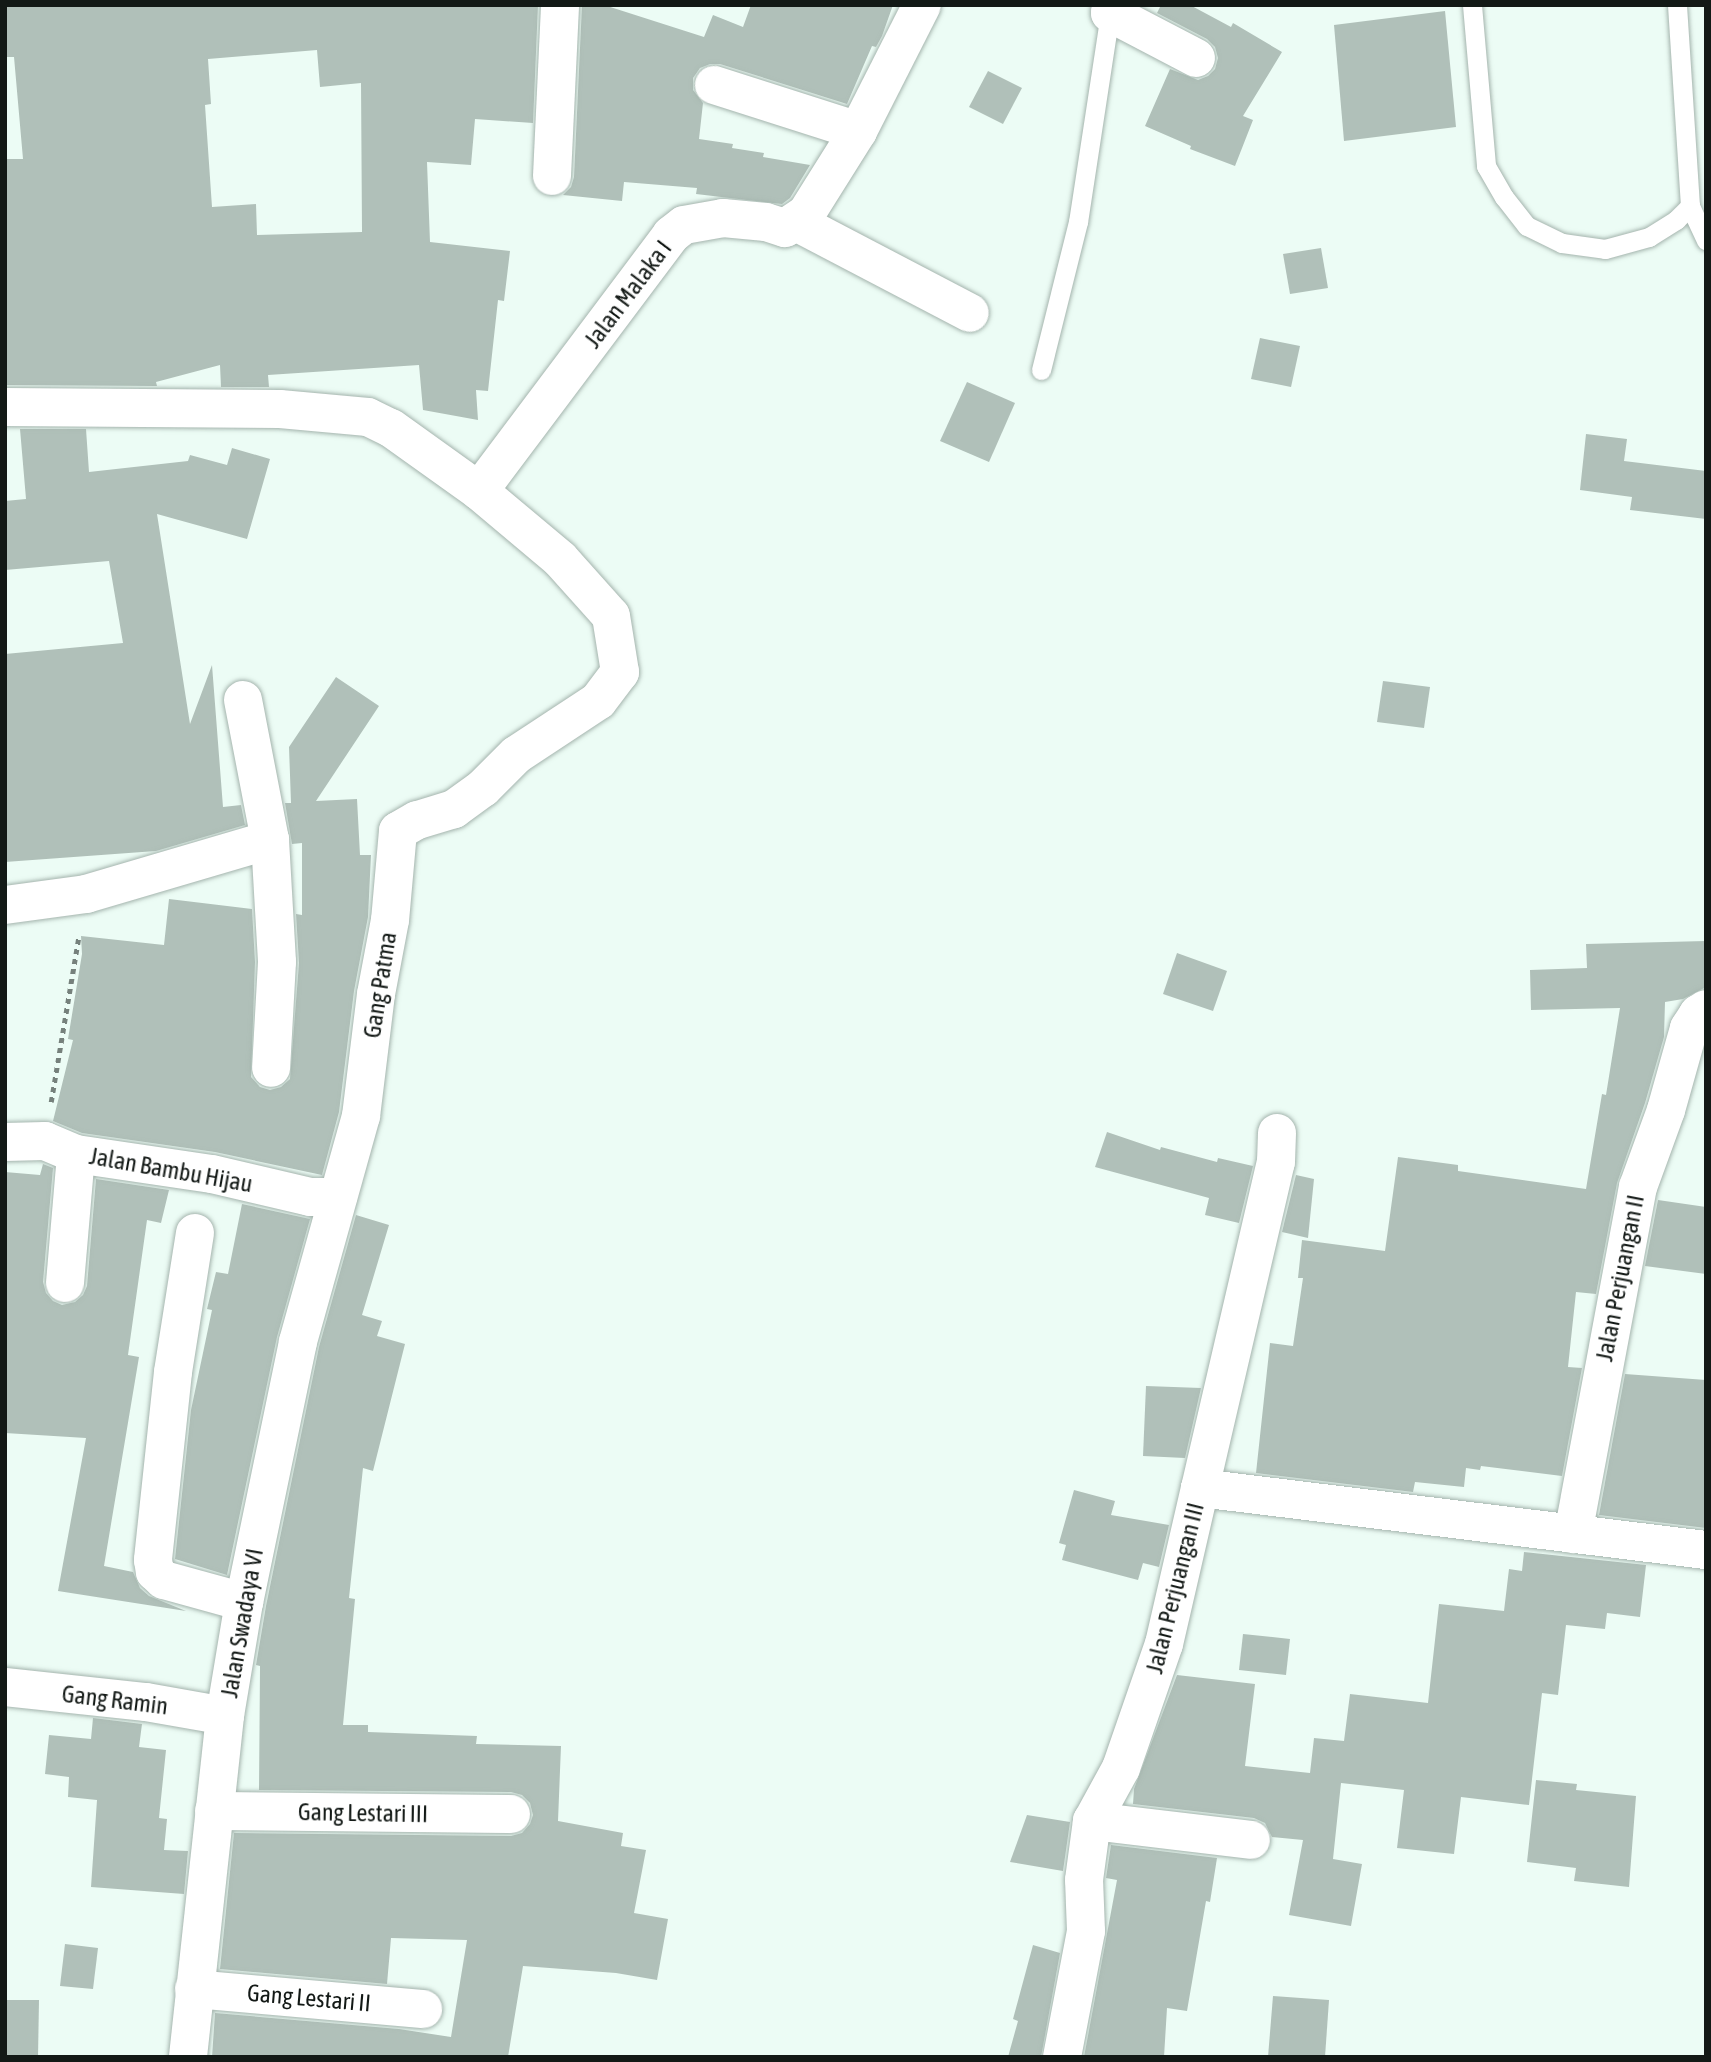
<!DOCTYPE html>
<html>
<head>
<meta charset="utf-8">
<style>
  body { margin:0 }
  #map { position:relative; width:1711px; height:2062px; overflow:hidden; background:#ecfcf5; font-family:"Asap Condensed",sans-serif }
  div>[style] { position:absolute }
  [style*='--x'] { left:calc(var(--x)*1px); top:calc(var(--y)*1px); width:calc(var(--w)*1px); rotate:calc(var(--a)*1deg) }
  .building>* { inset:0; background:#b0c0b9 }
  .path>* { height:4.5px; margin-top:-2.25px; transform-origin:0; background:repeating-linear-gradient(90deg,#76817c 0 5px,transparent 0 10px) }
  .roads { filter:drop-shadow(0 0 2px #a4b4ad) drop-shadow(0 0 2px #a4b4ad) }
  .service>* { height:19px; margin:-9.5px; padding:0 9.5px; transform-origin:9.5px; border-radius:9.5px; background:#fff }
  .minor>* { height:38px; margin:-19px; padding:0 19px; transform-origin:19px; border-radius:19px; background:#fff }
  span { translate:-50% -50%; white-space:nowrap; text-align:center; line-height:1.15; -webkit-text-stroke:6px #fff; paint-order:stroke }
  .street-label { font-size:24px; color:#131916 }
  .frame { position:absolute; inset:0; border:7px solid #131916; pointer-events:none }
</style>
</head>
<body>
<div id="map">
  <div class="building">
    <i style="clip-path:polygon(evenodd,5px 5px,538px 5px,533px 123px,475px 119px,471px 165px,427px 162px,430px 242px,510px 251px,504px 301px,498px 300px,488px 391px,476px 390px,478px 420px,423px 410px,419px 365px,268px 375px,269px 387px,221px 387px,220px 365px,156px 382px,157px 386px,5px 385px,5px 159px,23px 159px,14px 57px,5px 57px,5px 5px,317px 50px,320px 87px,361px 83px,362px 232px,257px 235px,256px 204px,212px 207px,205px 105px,211px 104px,208px 59px,317px 50px)"></i>
    <i style="clip-path:polygon(582px 5px,604px 5px,704px 37px,713px 15px,743px 27px,751px 5px,893px 5px,882px 36px,876px 47px,872px 46px,847px 104px,720px 64px,710px 64px,700px 68px,693px 78px,693px 90px,703px 103px,699px 139px,733px 144px,732px 148px,764px 153px,763px 157px,810px 165px,790px 198px,782px 204px,696px 194px,697px 188px,624px 182px,622px 201px,563px 195px,571px 187px,574px 177px)"></i>
    <i style="clip-path:polygon(1161px 5px,1190px 5px,1231px 27px,1233px 23px,1282px 52px,1243px 116px,1253px 120px,1235px 166px,1190px 149px,1191px 146px,1145px 126px,1170px 69px,1198px 80px,1208px 76px,1215px 69px,1218px 58px,1215px 47px,1207px 39px,1157px 13px)"></i>
    <i style="clip-path:polygon(1445px 11px,1456px 127px,1344px 141px,1334px 25px)"></i>
    <i style="clip-path:polygon(988px 71px,1022px 88px,1003px 124px,969px 107px)"></i>
    <i style="clip-path:polygon(1321px 248px,1328px 288px,1290px 294px,1283px 254px)"></i>
    <i style="clip-path:polygon(1260px 338px,1300px 346px,1291px 387px,1251px 379px)"></i>
    <i style="clip-path:polygon(967px 382px,1015px 403px,989px 462px,940px 441px)"></i>
    <i style="clip-path:polygon(20px 429px,86px 429px,89px 472px,188px 461px,190px 455px,227px 465px,232px 448px,270px 459px,247px 539px,157px 514px,190px 724px,212px 665px,223px 807px,241px 805px,245px 825px,156px 851px,5px 862px,5px 654px,123px 643px,109px 561px,5px 570px,5px 501px,26px 499px)"></i>
    <i style="clip-path:polygon(1586px 434px,1627px 439px,1624px 461px,1706px 471px,1706px 519px,1630px 510px,1632px 497px,1580px 490px)"></i>
    <i style="clip-path:polygon(336px 677px,379px 706px,316px 801px,357px 799px,360px 855px,371px 855px,368px 917px,354px 991px,339px 1112px,322px 1175px,215px 1152px,82px 1133px,53px 1121px,73px 1040px,68px 1039px,82px 954px,81px 936px,164px 945px,169px 899px,252px 909px,255px 962px,251px 1077px,260px 1087px,270px 1090px,281px 1087px,290px 1079px,299px 963px,296px 914px,302px 915px,302px 843px,292px 844px,285px 803px,291px 803px,289px 747px)"></i>
    <i style="clip-path:polygon(1383px 681px,1430px 687px,1424px 728px,1377px 722px)"></i>
    <i style="clip-path:polygon(1706px 941px,1706px 987px,1683px 999px,1665px 1002px,1664px 1037px,1645px 1103px,1617px 1183px,1596px 1294px,1576px 1292px,1568px 1367px,1582px 1368px,1562px 1476px,1481px 1466px,1480px 1470px,1466px 1468px,1464px 1487px,1415px 1482px,1413px 1492px,1256px 1473px,1270px 1343px,1293px 1346px,1303px 1278px,1298px 1278px,1302px 1240px,1385px 1251px,1398px 1157px,1458px 1165px,1458px 1171px,1586px 1189px,1602px 1094px,1606px 1095px,1620px 1008px,1531px 1010px,1530px 970px,1587px 968px,1586px 944px)"></i>
    <i style="clip-path:polygon(1177px 953px,1227px 971px,1213px 1011px,1163px 994px)"></i>
    <i style="clip-path:polygon(1107px 1132px,1160px 1150px,1161px 1147px,1217px 1162px,1218px 1158px,1253px 1166px,1239px 1223px,1205px 1215px,1209px 1198px,1095px 1167px)"></i>
    <i style="clip-path:polygon(43px 1164px,53px 1168px,43px 1282px,46px 1293px,53px 1301px,62px 1305px,75px 1302px,83px 1295px,87px 1286px,96px 1179px,169px 1190px,161px 1223px,147px 1220px,128px 1355px,139px 1357px,104px 1566px,133px 1572px,140px 1588px,149px 1596px,186px 1611px,58px 1591px,86px 1438px,5px 1433px,5px 1172px,40px 1175px)"></i>
    <i style="clip-path:polygon(1296px 1175px,1314px 1179px,1308px 1238px,1282px 1232px)"></i>
    <i style="clip-path:polygon(1658px 1200px,1706px 1207px,1706px 1274px,1645px 1266px)"></i>
    <i style="clip-path:polygon(242px 1204px,310px 1219px,277px 1337px,227px 1575px,175px 1559px,191px 1410px,212px 1310px,207px 1309px,216px 1272px,228px 1274px)"></i>
    <i style="clip-path:polygon(356px 1215px,389px 1225px,362px 1315px,382px 1321px,377px 1336px,405px 1344px,373px 1471px,363px 1468px,349px 1598px,355px 1599px,343px 1725px,368px 1725px,368px 1732px,477px 1736px,476px 1744px,561px 1746px,558px 1821px,623px 1833px,621px 1846px,646px 1850px,634px 1913px,668px 1919px,657px 1980px,616px 1973px,523px 1966px,508px 2057px,212px 2057px,215px 2013px,399px 2029px,451px 2037px,467px 1940px,391px 1938px,387px 1984px,220px 1969px,234px 1833px,511px 1836px,522px 1833px,530px 1824px,533px 1815px,530px 1803px,522px 1795px,511px 1792px,259px 1790px,260px 1666px,256px 1665px,266px 1606px,319px 1347px)"></i>
    <i style="clip-path:polygon(1625px 1374px,1706px 1380px,1706px 1528px,1599px 1515px)"></i>
    <i style="clip-path:polygon(1146px 1386px,1201px 1388px,1185px 1458px,1143px 1456px)"></i>
    <i style="clip-path:polygon(1074px 1490px,1115px 1501px,1111px 1515px,1169px 1525px,1159px 1567px,1143px 1563px,1138px 1580px,1062px 1560px,1066px 1545px,1059px 1543px)"></i>
    <i style="clip-path:polygon(1524px 1552px,1646px 1565px,1640px 1617px,1607px 1613px,1605px 1629px,1566px 1625px,1558px 1695px,1542px 1693px,1529px 1805px,1461px 1797px,1454px 1854px,1397px 1848px,1404px 1790px,1341px 1783px,1333px 1859px,1362px 1864px,1351px 1926px,1289px 1915px,1303px 1840px,1272px 1837px,1265px 1823px,1254px 1818px,1133px 1804px,1134px 1789px,1177px 1675px,1255px 1684px,1245px 1766px,1310px 1773px,1314px 1738px,1344px 1741px,1350px 1694px,1428px 1703px,1439px 1604px,1504px 1611px,1509px 1569px,1522px 1571px)"></i>
    <i style="clip-path:polygon(1243px 1634px,1290px 1639px,1286px 1675px,1239px 1670px)"></i>
    <i style="clip-path:polygon(93px 1718px,142px 1724px,139px 1747px,166px 1750px,159px 1818px,167px 1819px,164px 1850px,188px 1851px,184px 1894px,91px 1887px,97px 1800px,68px 1797px,69px 1777px,45px 1774px,49px 1735px,91px 1739px)"></i>
    <i style="clip-path:polygon(1536px 1780px,1577px 1784px,1576px 1790px,1636px 1796px,1629px 1887px,1574px 1881px,1576px 1868px,1527px 1862px)"></i>
    <i style="clip-path:polygon(1027px 1815px,1070px 1822px,1063px 1871px,1010px 1862px)"></i>
    <i style="clip-path:polygon(1111px 1845px,1217px 1858px,1210px 1902px,1206px 1901px,1187px 2011px,1167px 2008px,1164px 2057px,1084px 2057px,1117px 1880px,1106px 1878px)"></i>
    <i style="clip-path:polygon(65px 1944px,98px 1948px,93px 1989px,60px 1986px)"></i>
    <i style="clip-path:polygon(1033px 1945px,1060px 1953px,1041px 2057px,1008px 2057px,1018px 2021px,1013px 2019px)"></i>
    <i style="clip-path:polygon(1273px 1996px,1329px 2000px,1325px 2057px,1268px 2057px)"></i>
    <i style="clip-path:polygon(5px 2000px,39px 2000px,38px 2057px,5px 2057px)"></i>
  </div>
  <div class="path">
    <i style="--x:51;--y:1102;--w:169;--a:-80.5"></i>
  </div>
  <div class="roads">
    <div class="service">
      <i style="--x:1472;--y:5;--w:162;--a:85"></i>
      <i style="--x:1486;--y:166;--w:36;--a:60"></i>
      <i style="--x:1504;--y:197;--w:37;--a:52"></i>
      <i style="--x:1527;--y:226;--w:39;--a:26"></i>
      <i style="--x:1562;--y:243;--w:43;--a:7.9"></i>
      <i style="--x:1605;--y:249;--w:46;--a:-15.3"></i>
      <i style="--x:1649;--y:237;--w:32;--a:-32"></i>
      <i style="--x:1676;--y:220;--w:20;--a:-45"></i>
      <i style="--x:1677;--y:5;--w:201;--a:86.3"></i>
      <i style="--x:1690;--y:206;--w:38;--a:65"></i>
      <i style="--x:1041;--y:370;--w:153;--a:-76"></i>
      <i style="--x:1078;--y:222;--w:211;--a:-81.3"></i>
    </div>
    <div class="minor">
      <i style="--x:1111;--y:5;--w:8;--a:97"></i>
      <i style="--x:1110;--y:13;--w:97;--a:27.6"></i>
      <i style="--x:714;--y:85;--w:151;--a:17.7"></i>
      <i style="--x:552;--y:176;--w:171;--a:-87.3"></i>
      <i style="--x:796;--y:222;--w:196;--a:27.6"></i>
      <i style="--x:5;--y:407;--w:275;--a:0.4"></i>
      <i style="--x:280;--y:409;--w:88;--a:5.2"></i>
      <i style="--x:368;--y:417;--w:25;--a:26"></i>
      <i style="--x:391;--y:428;--w:108;--a:35.6"></i>
      <i style="--x:479;--y:491;--w:106;--a:40"></i>
      <i style="--x:560;--y:559;--w:76;--a:48.2"></i>
      <i style="--x:611;--y:616;--w:57;--a:80.9"></i>
      <i style="--x:620;--y:672;--w:36;--a:127"></i>
      <i style="--x:598;--y:701;--w:98;--a:146.6"></i>
      <i style="--x:516;--y:755;--w:47;--a:135"></i>
      <i style="--x:483;--y:788;--w:36;--a:144"></i>
      <i style="--x:454;--y:809;--w:39;--a:163"></i>
      <i style="--x:417;--y:820;--w:22;--a:150"></i>
      <i style="--x:398;--y:831;--w:89;--a:95.1"></i>
      <i style="--x:390;--y:920;--w:75;--a:100.7"></i>
      <i style="--x:376;--y:994;--w:123;--a:97"></i>
      <i style="--x:361;--y:1116;--w:235;--a:105.6"></i>
      <i style="--x:298;--y:1342;--w:266;--a:101.7"></i>
      <i style="--x:244;--y:1602;--w:116;--a:99.5"></i>
      <i style="--x:225;--y:1716;--w:343;--a:96.2"></i>
      <i style="--x:479;--y:491;--w:320;--a:-53.1"></i>
      <i style="--x:671;--y:235;--w:16;--a:-38"></i>
      <i style="--x:684;--y:225;--w:40;--a:-10"></i>
      <i style="--x:723;--y:218;--w:43;--a:5.3"></i>
      <i style="--x:766;--y:222;--w:20;--a:18"></i>
      <i style="--x:785;--y:228;--w:25;--a:-34"></i>
      <i style="--x:806;--y:214;--w:98;--a:-57.9"></i>
      <i style="--x:858;--y:131;--w:141;--a:-63.1"></i>
      <i style="--x:243;--y:700;--w:143;--a:79.1"></i>
      <i style="--x:270;--y:840;--w:122;--a:86.7"></i>
      <i style="--x:277;--y:962;--w:106;--a:93.2"></i>
      <i style="--x:5;--y:905;--w:82;--a:-7.7"></i>
      <i style="--x:86;--y:894;--w:192;--a:-16.4"></i>
      <i style="--x:5;--y:1142;--w:40;--a:-1.4"></i>
      <i style="--x:45;--y:1141;--w:34;--a:23"></i>
      <i style="--x:76;--y:1154;--w:137;--a:8.4"></i>
      <i style="--x:212;--y:1174;--w:101;--a:13.2"></i>
      <i style="--x:310;--y:1197;--w:28;--a:0"></i>
      <i style="--x:195;--y:1233;--w:141;--a:99"></i>
      <i style="--x:173;--y:1372;--w:189;--a:96.1"></i>
      <i style="--x:153;--y:1560;--w:12;--a:81"></i>
      <i style="--x:155;--y:1572;--w:12;--a:42"></i>
      <i style="--x:164;--y:1580;--w:83;--a:15.4"></i>
      <i style="--x:65;--y:1283;--w:129;--a:-85.1"></i>
      <i style="--x:1200;--y:1488;--w:335;--a:-76.9"></i>
      <i style="--x:1276;--y:1162;--w:29;--a:-88"></i>
      <i style="--x:1573;--y:1534;--w:353;--a:-79.4"></i>
      <i style="--x:1638;--y:1187;--w:82;--a:-70"></i>
      <i style="--x:1666;--y:1110;--w:85;--a:-74.3"></i>
      <i style="--x:1689;--y:1028;--w:17;--a:-57"></i>
      <i style="--x:1698;--y:1014;--w:9;--a:-32"></i>
      <i style="--x:5;--y:1687;--w:142;--a:6.1"></i>
      <i style="--x:146;--y:1702;--w:80;--a:10"></i>
      <i style="--x:214;--y:1811;--w:297;--a:0.6"></i>
      <i style="--x:1092;--y:1821;--w:160;--a:6.8"></i>
      <i style="--x:194;--y:1989;--w:230;--a:5"></i>
      <i style="--x:1062;--y:2057;--w:128;--a:-79.2"></i>
      <i style="--x:1086;--y:1931;--w:51;--a:-92.2"></i>
      <i style="--x:1084;--y:1880;--w:60;--a:-82.3"></i>
      <i style="--x:1092;--y:1821;--w:60;--a:-61.3"></i>
      <i style="--x:1121;--y:1768;--w:131;--a:-70.9"></i>
      <i style="--x:1164;--y:1644;--w:160;--a:-77"></i>
      <i style="--x:1200;--y:1488;--w:510;--a:6.99"></i>
    </div>
  </div>
  <div class="street-label">
    <span style="left:628px;top:294px;rotate:-53deg">Jalan Malaka I</span>
    <span style="left:380px;top:985px;rotate:-81deg">Gang Patma</span>
    <span style="left:171px;top:1170px;rotate:10deg">Jalan Bambu Hijau</span>
    <span style="left:1620px;top:1278px;rotate:-79deg">Jalan Perjuangan II</span>
    <span style="left:1175px;top:1588px;rotate:-76deg">Jalan Perjuangan III</span>
    <span style="left:242px;top:1623px;rotate:-80deg">Jalan Swadaya VI</span>
    <span style="left:115px;top:1700px;rotate:7deg">Gang Ramin</span>
    <span style="left:363px;top:1813px;rotate:1deg">Gang Lestari III</span>
    <span style="left:309px;top:1998px;rotate:5deg">Gang Lestari II</span>
  </div>
  <div class="frame"></div>
</div>
</body>
</html>
